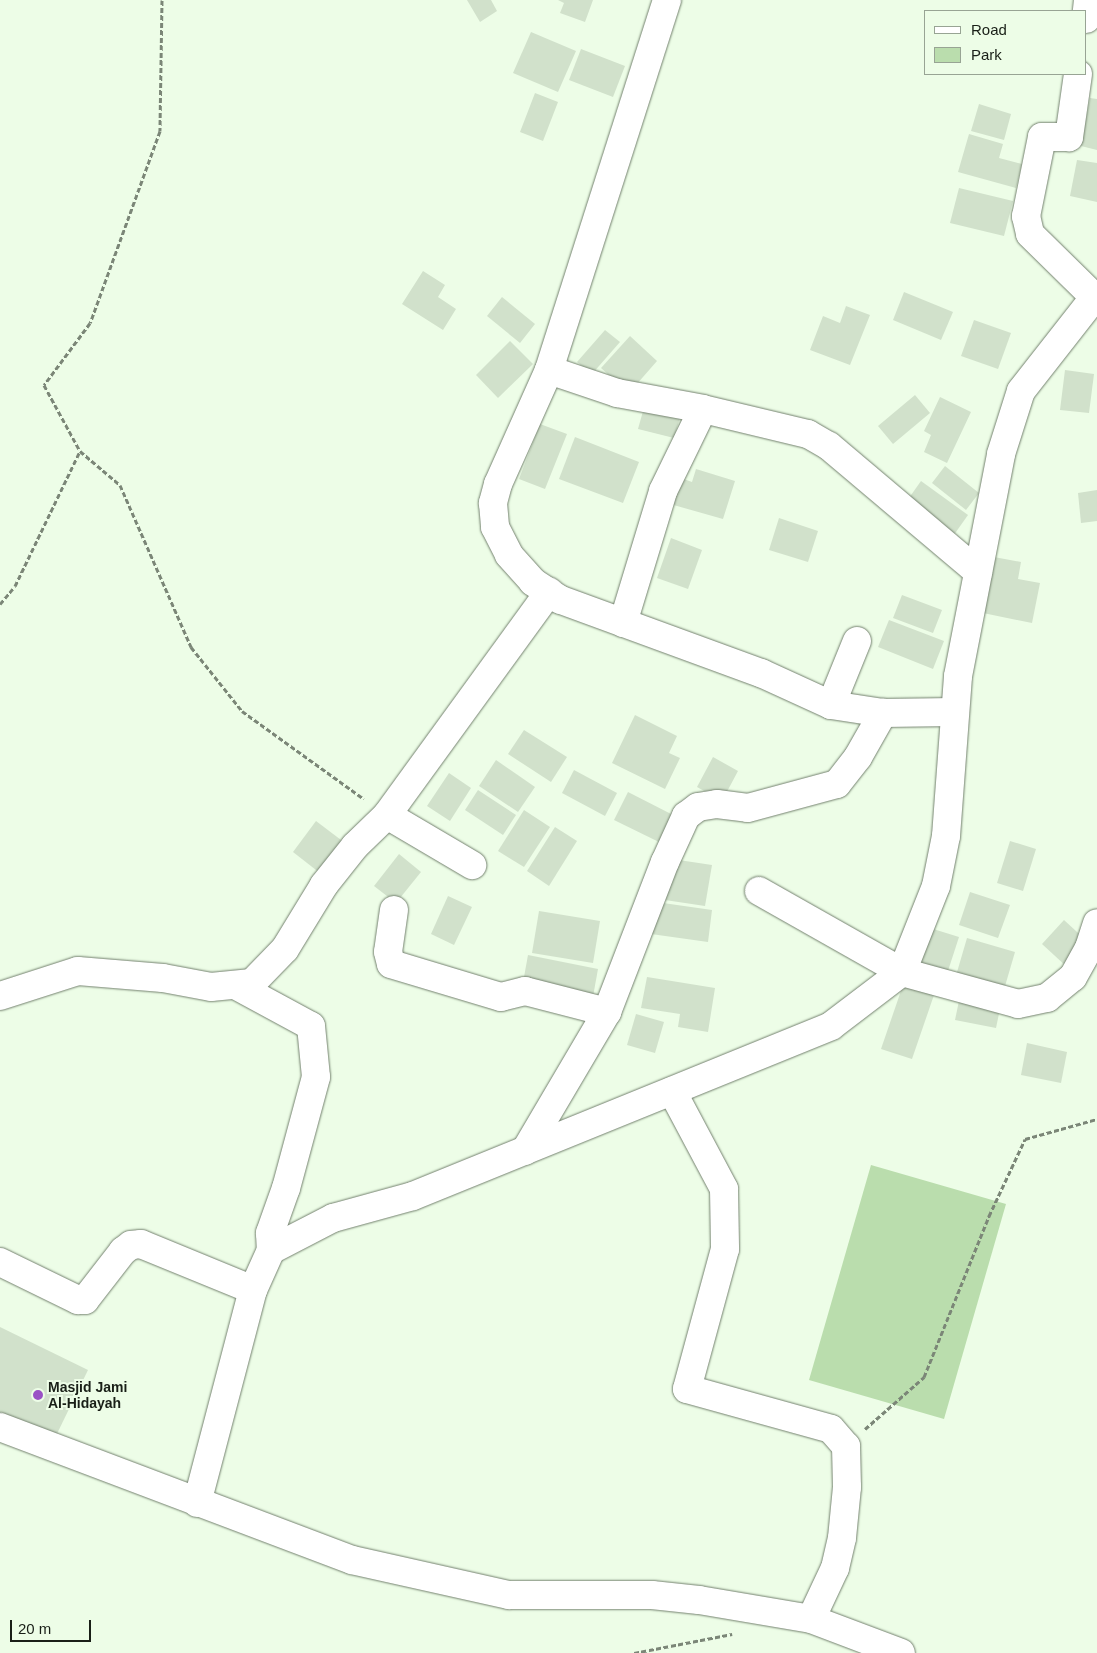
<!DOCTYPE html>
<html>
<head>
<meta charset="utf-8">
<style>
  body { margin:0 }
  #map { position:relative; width:1097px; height:1653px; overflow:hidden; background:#edfde7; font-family:Arial,sans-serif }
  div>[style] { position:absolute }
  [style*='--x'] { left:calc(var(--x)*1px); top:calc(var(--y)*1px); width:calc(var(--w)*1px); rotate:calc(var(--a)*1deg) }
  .green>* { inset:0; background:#baddad }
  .building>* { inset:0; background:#d1e1cb }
  .path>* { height:3px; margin-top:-1.5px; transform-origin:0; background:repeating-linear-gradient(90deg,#7b8677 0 5px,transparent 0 7.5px) }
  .roads { filter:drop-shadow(0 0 1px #73816e) drop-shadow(0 0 1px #73816e) }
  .minor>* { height:28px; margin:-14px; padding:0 14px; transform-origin:14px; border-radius:14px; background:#fff }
  .dots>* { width:14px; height:14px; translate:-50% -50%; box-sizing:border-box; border:2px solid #edfde7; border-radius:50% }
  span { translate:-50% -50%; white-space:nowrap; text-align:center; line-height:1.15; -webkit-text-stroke:4px #edfde7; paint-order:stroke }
  .poi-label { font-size:14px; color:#191f17; font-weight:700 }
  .left { translate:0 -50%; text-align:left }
  .legend { position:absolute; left:924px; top:10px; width:162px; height:65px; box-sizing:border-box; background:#edfde7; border:1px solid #98a494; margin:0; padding:6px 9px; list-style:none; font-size:15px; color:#191f17 }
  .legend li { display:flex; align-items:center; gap:10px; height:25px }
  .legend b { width:25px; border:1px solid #98a494 }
  .scale { position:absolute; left:10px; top:1620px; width:81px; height:22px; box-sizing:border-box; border:2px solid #191f17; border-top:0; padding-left:6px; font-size:15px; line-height:18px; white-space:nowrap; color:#191f17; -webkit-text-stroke:4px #edfde7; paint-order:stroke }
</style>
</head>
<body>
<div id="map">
  <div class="green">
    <i style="clip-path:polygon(871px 1165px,1006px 1204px,944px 1419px,809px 1380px)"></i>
  </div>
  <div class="building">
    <i style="clip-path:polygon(467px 0,491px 0,497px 11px,480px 22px)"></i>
    <i style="clip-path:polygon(558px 0,593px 0,585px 22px,560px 13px,564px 3px)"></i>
    <i style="clip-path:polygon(531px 32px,576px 51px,558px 92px,513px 73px)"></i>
    <i style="clip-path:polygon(581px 49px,625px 66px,613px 97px,569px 80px)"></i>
    <i style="clip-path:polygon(535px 93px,558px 102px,543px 141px,520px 132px)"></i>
    <i style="clip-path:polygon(1090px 98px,1097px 99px,1097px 150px,1081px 146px)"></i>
    <i style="clip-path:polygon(979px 104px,1011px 114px,1004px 140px,971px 131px)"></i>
    <i style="clip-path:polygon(969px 134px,1003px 144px,999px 158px,1022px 164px,1016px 188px,958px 172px)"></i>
    <i style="clip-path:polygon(1077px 160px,1097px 163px,1097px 202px,1070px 196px)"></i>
    <i style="clip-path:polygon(959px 188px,1013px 201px,1004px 236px,950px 223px)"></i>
    <i style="clip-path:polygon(423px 271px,445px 285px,438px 297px,456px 309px,443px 330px,402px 304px)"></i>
    <i style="clip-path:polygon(904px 292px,953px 312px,941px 340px,893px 320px)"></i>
    <i style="clip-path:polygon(502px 297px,535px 324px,520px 343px,487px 316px)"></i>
    <i style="clip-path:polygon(846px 306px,870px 315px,850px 365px,810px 350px,823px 316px,840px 323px)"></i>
    <i style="clip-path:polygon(974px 320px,1011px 333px,998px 369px,961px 356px)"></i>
    <i style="clip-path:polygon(605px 330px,620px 342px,592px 374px,577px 362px)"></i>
    <i style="clip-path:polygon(630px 336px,657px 361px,629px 393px,601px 368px)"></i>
    <i style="clip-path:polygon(510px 341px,533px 364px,498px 398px,476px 375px)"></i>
    <i style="clip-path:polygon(1065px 370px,1094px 374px,1089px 413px,1060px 410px)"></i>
    <i style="clip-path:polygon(915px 395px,930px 413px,893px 444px,878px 426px)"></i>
    <i style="clip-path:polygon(940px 397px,971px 412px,947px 463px,924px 452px,931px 435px,924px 431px)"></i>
    <i style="clip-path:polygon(645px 404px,681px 414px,674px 438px,638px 429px)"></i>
    <i style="clip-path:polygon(540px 424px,567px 434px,545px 489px,519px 479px)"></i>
    <i style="clip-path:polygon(575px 437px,639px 462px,623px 503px,559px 479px)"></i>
    <i style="clip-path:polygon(945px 466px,979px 493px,966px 510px,932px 483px)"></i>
    <i style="clip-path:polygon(696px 469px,735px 481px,723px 519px,670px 504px,678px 477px,692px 482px)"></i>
    <i style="clip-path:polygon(921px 481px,968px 515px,951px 539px,904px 505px)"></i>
    <i style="clip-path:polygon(1097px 490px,1097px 521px,1081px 523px,1078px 493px)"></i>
    <i style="clip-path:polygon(779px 518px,818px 531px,808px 562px,769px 550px)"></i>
    <i style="clip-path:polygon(671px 538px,702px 550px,688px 589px,657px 578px)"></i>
    <i style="clip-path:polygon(994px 557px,1021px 562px,1018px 579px,1040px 583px,1032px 623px,983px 613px)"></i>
    <i style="clip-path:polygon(902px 595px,942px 610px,933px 633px,893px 618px)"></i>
    <i style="clip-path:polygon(889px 620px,944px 641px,933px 669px,878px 647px)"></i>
    <i style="clip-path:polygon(635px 715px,677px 736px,669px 753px,680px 758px,665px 789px,612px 763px)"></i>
    <i style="clip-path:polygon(524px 730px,567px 757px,551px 782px,508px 754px)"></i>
    <i style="clip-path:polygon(713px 757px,738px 771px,722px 801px,697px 787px)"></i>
    <i style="clip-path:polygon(496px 760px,535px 787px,518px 812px,479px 786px)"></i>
    <i style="clip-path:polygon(574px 770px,617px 793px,605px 816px,562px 793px)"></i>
    <i style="clip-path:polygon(449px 773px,471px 788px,450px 821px,427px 806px)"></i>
    <i style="clip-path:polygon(478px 790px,516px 815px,503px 835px,465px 810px)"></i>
    <i style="clip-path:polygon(628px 792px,675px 816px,661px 843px,614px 820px)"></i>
    <i style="clip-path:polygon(524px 810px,550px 827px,524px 867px,498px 851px)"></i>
    <i style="clip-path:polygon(316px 821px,349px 846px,325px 877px,293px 852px)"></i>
    <i style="clip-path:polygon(555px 827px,577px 841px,549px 886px,527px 871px)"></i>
    <i style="clip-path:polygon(1010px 841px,1036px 849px,1023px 891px,997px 883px)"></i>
    <i style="clip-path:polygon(399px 854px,421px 872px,396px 903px,374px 886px)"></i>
    <i style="clip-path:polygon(672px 859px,712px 865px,705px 906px,665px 900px)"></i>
    <i style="clip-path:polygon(970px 892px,1010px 905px,998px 938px,959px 925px)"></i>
    <i style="clip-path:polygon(448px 896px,472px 907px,454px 945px,431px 934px)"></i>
    <i style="clip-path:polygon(656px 902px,712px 910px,708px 942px,651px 934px)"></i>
    <i style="clip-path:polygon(539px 911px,600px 921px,593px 963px,532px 953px)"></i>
    <i style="clip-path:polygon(1064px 920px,1089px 943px,1067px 967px,1042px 944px)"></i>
    <i style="clip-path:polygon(930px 928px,959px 937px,946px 977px,917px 968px)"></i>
    <i style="clip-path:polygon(967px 938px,1015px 952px,1003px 993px,955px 979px)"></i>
    <i style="clip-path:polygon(528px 955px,598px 969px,592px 1002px,522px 988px)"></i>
    <i style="clip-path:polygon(647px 977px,715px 988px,708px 1032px,678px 1027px,680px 1014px,641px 1008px)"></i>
    <i style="clip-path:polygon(904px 982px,935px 992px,912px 1059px,881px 1049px)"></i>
    <i style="clip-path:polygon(960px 996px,1001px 1004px,996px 1028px,955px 1020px)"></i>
    <i style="clip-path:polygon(636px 1014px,664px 1022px,655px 1053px,627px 1045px)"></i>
    <i style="clip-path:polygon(1027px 1043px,1067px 1052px,1061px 1083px,1021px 1075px)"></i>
    <i style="clip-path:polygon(0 1327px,88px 1370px,52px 1444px,0 1419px)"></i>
  </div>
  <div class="path">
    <i style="--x:162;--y:0;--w:131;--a:90.9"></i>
    <i style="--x:160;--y:131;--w:204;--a:110"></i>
    <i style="--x:90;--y:323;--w:77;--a:126.6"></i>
    <i style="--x:44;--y:385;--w:75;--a:61.4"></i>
    <i style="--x:80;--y:451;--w:52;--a:40.4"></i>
    <i style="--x:120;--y:485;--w:177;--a:66.3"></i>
    <i style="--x:191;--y:647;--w:82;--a:51.4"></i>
    <i style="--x:242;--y:711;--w:150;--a:35.8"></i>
    <i style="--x:0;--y:604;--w:23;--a:-50"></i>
    <i style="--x:15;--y:586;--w:150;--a:-64.3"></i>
    <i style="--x:865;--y:1429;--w:79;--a:-41.4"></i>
    <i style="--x:924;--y:1377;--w:174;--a:-68"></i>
    <i style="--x:989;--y:1216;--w:85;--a:-64.9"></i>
    <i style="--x:1025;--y:1139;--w:75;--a:-15.5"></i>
    <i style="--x:634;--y:1653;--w:100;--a:-11"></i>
  </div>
  <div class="roads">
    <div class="minor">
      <i style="--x:667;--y:0;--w:388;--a:107.7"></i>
      <i style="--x:549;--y:370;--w:125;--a:114.1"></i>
      <i style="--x:498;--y:484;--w:20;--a:105"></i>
      <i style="--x:493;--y:503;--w:24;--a:85"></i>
      <i style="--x:495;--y:527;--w:31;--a:63"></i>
      <i style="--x:509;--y:555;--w:36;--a:48"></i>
      <i style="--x:533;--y:582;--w:33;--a:33"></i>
      <i style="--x:561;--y:600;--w:213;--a:20.1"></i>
      <i style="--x:761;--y:673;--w:77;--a:24.6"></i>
      <i style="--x:831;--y:705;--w:53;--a:8.7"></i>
      <i style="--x:883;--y:713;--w:71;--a:-0.8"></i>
      <i style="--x:1086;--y:19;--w:19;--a:-84"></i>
      <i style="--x:1078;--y:74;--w:64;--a:98.1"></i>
      <i style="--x:1069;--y:137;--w:27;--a:180"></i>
      <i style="--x:1042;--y:137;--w:81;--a:101.4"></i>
      <i style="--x:1026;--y:216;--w:18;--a:77"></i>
      <i style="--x:1030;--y:234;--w:90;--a:44.5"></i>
      <i style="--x:549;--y:370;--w:72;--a:18.7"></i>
      <i style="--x:617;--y:393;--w:87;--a:10.5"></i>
      <i style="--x:703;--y:409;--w:108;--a:13.4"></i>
      <i style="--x:808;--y:434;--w:24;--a:30"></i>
      <i style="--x:829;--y:446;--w:195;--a:40.2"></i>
      <i style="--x:623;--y:623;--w:138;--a:-73.1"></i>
      <i style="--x:663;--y:491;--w:91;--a:-64"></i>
      <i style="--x:831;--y:705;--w:69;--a:-67.9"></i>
      <i style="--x:387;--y:815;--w:99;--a:30.5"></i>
      <i style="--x:759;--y:891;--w:164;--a:29.5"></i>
      <i style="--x:902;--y:972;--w:120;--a:15.4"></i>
      <i style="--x:1018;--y:1004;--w:30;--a:-12"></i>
      <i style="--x:1047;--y:998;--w:33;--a:-39"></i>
      <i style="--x:1073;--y:977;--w:33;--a:-61"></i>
      <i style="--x:1089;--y:948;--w:26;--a:-72"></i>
      <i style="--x:394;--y:910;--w:42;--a:98.1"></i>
      <i style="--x:388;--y:952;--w:12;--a:76"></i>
      <i style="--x:391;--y:964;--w:115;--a:16.7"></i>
      <i style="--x:501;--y:997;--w:25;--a:-14"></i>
      <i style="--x:525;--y:991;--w:85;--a:14.4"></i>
      <i style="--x:237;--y:986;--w:84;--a:28.4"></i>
      <i style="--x:311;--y:1026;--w:51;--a:84.4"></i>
      <i style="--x:316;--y:1077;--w:115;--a:105.1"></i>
      <i style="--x:286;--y:1188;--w:48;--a:109.6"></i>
      <i style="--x:270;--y:1233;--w:17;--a:87"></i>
      <i style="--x:0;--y:996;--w:82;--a:-17.8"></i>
      <i style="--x:78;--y:971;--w:85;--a:4.7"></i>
      <i style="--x:163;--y:978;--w:49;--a:10.6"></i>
      <i style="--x:211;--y:987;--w:41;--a:-5.6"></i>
      <i style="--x:252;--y:983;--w:47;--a:-45.9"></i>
      <i style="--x:285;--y:949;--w:75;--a:-58.6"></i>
      <i style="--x:324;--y:885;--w:50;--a:-51.5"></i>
      <i style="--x:355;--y:846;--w:45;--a:-44.1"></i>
      <i style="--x:387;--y:815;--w:276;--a:-54"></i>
      <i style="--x:672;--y:1091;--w:111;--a:62"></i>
      <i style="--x:724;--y:1189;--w:60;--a:89"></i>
      <i style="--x:725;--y:1249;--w:145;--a:105.2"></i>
      <i style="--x:687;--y:1389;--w:149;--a:15.5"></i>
      <i style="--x:831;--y:1429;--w:23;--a:49"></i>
      <i style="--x:846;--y:1446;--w:41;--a:88.6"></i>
      <i style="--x:847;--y:1487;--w:51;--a:95.6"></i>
      <i style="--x:842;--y:1538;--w:31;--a:103"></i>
      <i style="--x:835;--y:1568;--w:56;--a:115.2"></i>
      <i style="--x:525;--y:1151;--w:161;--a:-59.5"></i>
      <i style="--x:607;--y:1012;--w:161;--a:-68.9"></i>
      <i style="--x:665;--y:862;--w:51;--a:-65.5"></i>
      <i style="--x:686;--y:816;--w:15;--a:-37"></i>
      <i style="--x:698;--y:807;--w:19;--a:-9"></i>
      <i style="--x:717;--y:804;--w:31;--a:7"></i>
      <i style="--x:748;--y:808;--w:92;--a:-15.1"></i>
      <i style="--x:837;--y:784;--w:34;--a:-52"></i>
      <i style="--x:858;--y:757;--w:51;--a:-60.4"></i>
      <i style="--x:0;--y:1262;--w:87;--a:26"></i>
      <i style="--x:78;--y:1300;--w:7;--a:0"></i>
      <i style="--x:85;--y:1300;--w:62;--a:-52.2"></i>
      <i style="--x:123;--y:1251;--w:10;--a:-37"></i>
      <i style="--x:131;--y:1245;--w:10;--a:-6"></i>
      <i style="--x:141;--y:1244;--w:121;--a:22.3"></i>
      <i style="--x:0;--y:1427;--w:376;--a:20.7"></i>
      <i style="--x:352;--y:1560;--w:161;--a:12.6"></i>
      <i style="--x:509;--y:1595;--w:143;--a:0"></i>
      <i style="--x:652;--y:1595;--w:47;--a:6.1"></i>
      <i style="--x:699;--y:1600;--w:114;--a:9.6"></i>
      <i style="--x:811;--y:1619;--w:96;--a:20.7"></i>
      <i style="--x:197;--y:1503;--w:220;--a:-75.3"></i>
      <i style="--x:253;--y:1290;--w:44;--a:-65.8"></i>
      <i style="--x:271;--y:1250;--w:70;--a:-27.3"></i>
      <i style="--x:333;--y:1218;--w:83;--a:-15.4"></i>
      <i style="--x:413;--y:1196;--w:451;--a:-22.1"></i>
      <i style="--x:831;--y:1026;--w:89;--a:-37.3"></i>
      <i style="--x:902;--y:972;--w:92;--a:-68.4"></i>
      <i style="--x:936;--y:886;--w:51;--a:-78.7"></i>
      <i style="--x:946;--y:836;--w:160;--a:-85.7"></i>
      <i style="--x:958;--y:676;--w:226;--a:-79"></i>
      <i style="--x:1001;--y:454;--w:66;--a:-72.4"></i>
      <i style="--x:1021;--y:391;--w:123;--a:-51.9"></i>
    </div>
  </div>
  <div class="dots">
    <i style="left:38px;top:1395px;background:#9a51c5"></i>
  </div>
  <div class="poi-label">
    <span class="left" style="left:48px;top:1395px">Masjid Jami<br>Al-Hidayah</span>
  </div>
  <ul class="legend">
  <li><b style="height:6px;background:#fff"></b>Road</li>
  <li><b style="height:14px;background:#baddad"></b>Park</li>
  </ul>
  <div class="scale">20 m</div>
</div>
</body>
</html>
